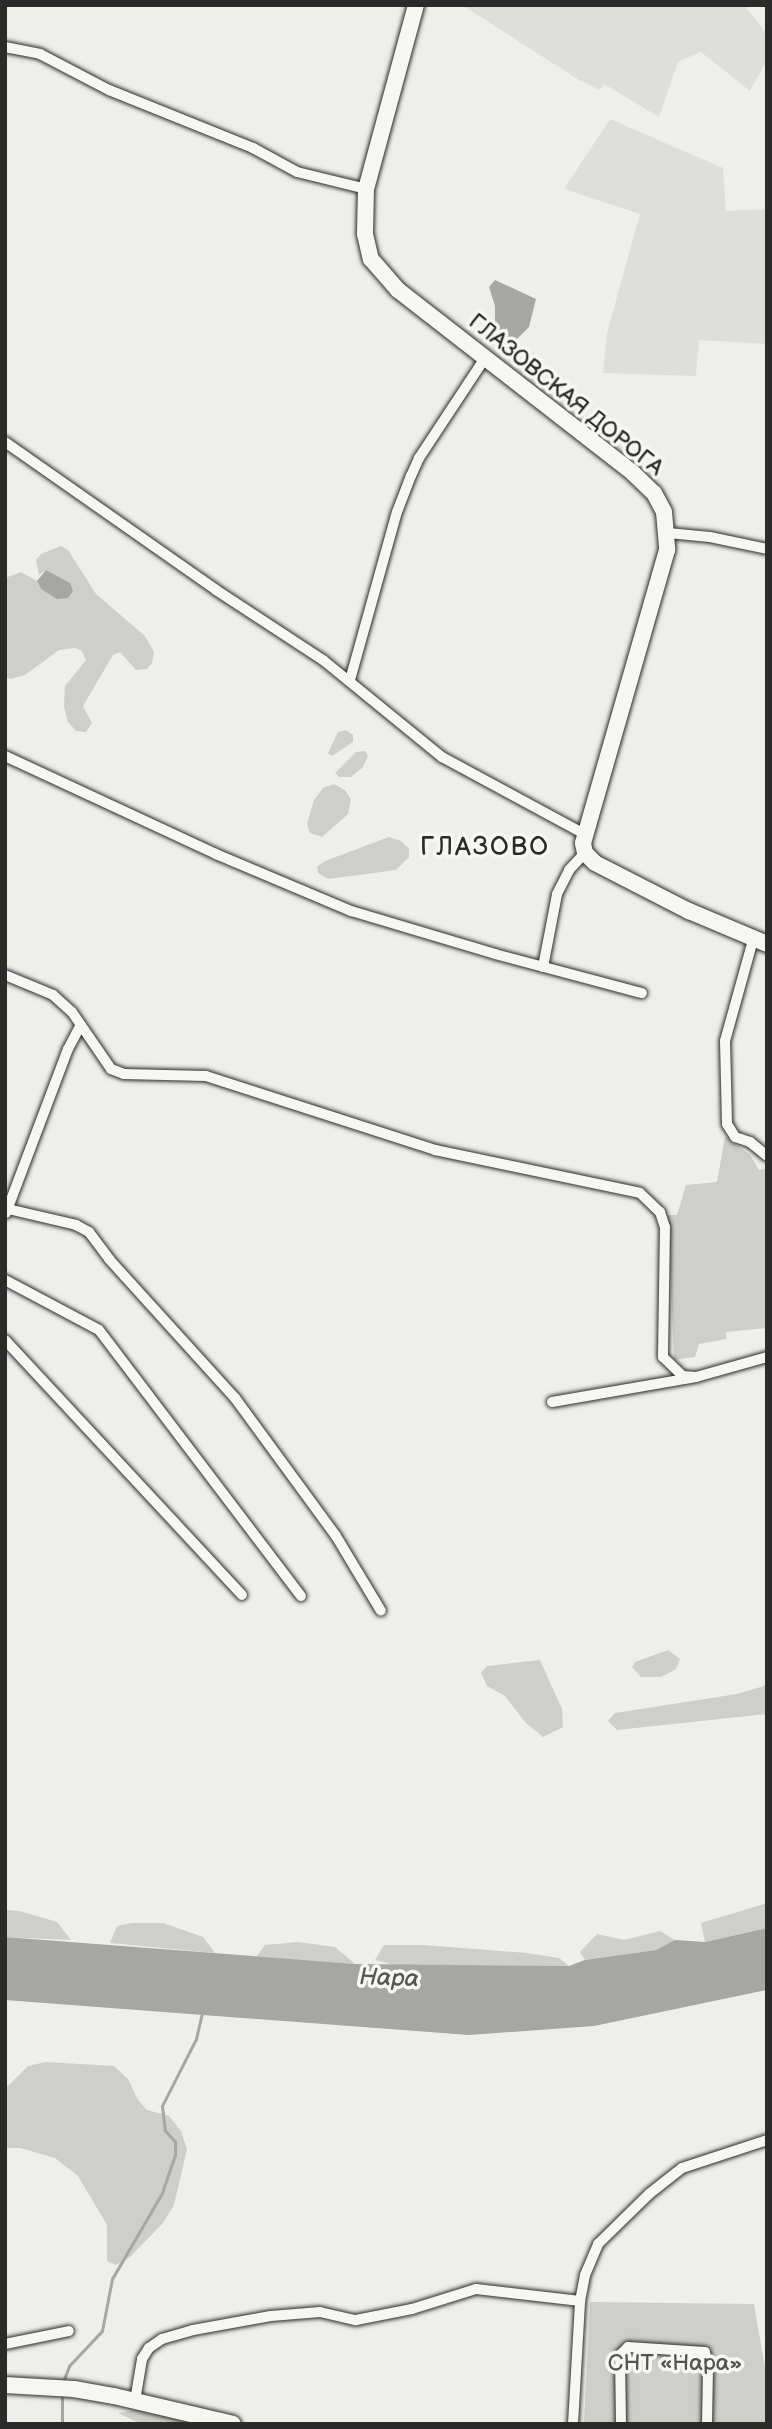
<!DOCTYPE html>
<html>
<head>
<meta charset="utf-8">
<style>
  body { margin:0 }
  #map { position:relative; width:772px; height:2429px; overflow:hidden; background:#eeeeea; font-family:"Balsamiq Sans",sans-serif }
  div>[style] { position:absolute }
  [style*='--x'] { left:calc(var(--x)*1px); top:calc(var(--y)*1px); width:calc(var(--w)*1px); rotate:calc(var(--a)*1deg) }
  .built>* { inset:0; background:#dededb }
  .green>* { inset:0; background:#cececa }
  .water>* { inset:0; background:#a6a6a3 }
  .stream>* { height:2.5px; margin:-1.25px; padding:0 1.25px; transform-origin:1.25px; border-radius:1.25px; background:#a6a6a3 }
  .roads { filter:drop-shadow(0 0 2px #2b2b2b) drop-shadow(0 0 2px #2b2b2b) }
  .street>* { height:10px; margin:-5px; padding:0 5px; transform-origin:5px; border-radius:5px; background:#f6f6f2 }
  .secondary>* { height:16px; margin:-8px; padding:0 8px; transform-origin:8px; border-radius:8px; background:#f6f6f2 }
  span { translate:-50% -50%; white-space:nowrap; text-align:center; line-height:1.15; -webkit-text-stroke:7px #f6f6f2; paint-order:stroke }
  .street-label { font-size:23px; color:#2b2b2b }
  .park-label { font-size:23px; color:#545453 }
  .water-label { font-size:24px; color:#565655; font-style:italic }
  .quarter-label { font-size:26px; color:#2b2b2b; letter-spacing:2px }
  .frame { position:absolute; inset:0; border:7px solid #2b2b2b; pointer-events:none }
</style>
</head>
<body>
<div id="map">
  <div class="built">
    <i style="clip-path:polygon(462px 5px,744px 5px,767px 34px,767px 60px,750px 91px,701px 52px,678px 62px,659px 117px,604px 84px,600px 90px,579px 80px)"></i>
    <i style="clip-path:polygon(610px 119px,723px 168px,726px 211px,767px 209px,767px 344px,699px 340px,696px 376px,603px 373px,607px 333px,640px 214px,564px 189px)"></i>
  </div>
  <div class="green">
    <i style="clip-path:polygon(61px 546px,68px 550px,96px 594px,145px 636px,154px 652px,152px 663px,147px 669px,136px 670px,120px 652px,113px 655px,83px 706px,92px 723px,86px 732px,76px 731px,68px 722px,64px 707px,65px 686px,86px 660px,82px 651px,75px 648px,59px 650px,25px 675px,11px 679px,5px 678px,5px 578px,21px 572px,37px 581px,41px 589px,46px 570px,39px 575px,36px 560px,41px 554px)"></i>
    <i style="clip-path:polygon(346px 730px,353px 735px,353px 742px,332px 756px,328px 753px,338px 732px)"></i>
    <i style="clip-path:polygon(365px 751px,368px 756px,363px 767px,351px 777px,339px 777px,335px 773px,356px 752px)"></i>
    <i style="clip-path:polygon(334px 784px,345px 790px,351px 799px,348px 814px,322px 837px,310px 833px,307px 824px,314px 800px,323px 788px)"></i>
    <i style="clip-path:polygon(389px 837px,401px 841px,409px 849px,409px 857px,396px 870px,328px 879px,318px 873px,317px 867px,325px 861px)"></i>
    <i style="clip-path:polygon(725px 1137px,750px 1155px,759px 1170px,767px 1168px,767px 1328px,726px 1332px,726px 1339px,699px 1344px,695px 1357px,674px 1360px,668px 1215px,677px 1215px,686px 1185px,717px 1182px)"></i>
    <i style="clip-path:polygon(668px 1650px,680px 1659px,676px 1669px,661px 1677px,641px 1677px,632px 1667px,635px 1662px)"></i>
    <i style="clip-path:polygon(540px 1660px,562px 1709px,563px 1727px,543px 1737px,525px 1722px,505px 1696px,487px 1686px,481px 1673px,487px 1666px)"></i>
    <i style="clip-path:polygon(767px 1685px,767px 1714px,617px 1730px,608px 1721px,615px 1713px,737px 1694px)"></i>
    <i style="clip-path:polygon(767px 1903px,767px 1928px,705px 1942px,701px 1923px)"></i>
    <i style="clip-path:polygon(5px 1910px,20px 1911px,57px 1922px,71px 1940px,5px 1937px)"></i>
    <i style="clip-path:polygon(132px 1923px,163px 1923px,203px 1937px,215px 1953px,110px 1943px,117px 1926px)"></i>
    <i style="clip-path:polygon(660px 1931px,675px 1940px,656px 1950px,585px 1960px,580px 1952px,597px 1934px,624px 1940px)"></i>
    <i style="clip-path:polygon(298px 1942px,335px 1947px,355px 1964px,256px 1957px,265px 1945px)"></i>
    <i style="clip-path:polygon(384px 1945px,424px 1945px,527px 1953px,559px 1958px,569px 1966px,394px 1965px,375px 1960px)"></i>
    <i style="clip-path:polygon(46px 2062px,114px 2066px,128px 2079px,138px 2100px,147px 2110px,169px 2116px,181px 2131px,187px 2149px,174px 2205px,163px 2223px,129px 2258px,116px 2265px,107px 2261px,107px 2225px,78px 2176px,55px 2158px,20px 2148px,5px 2148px,5px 2089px,28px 2066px)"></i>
    <i style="clip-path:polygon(590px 2302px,754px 2304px,767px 2380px,767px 2424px,584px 2424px)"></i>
    <i style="clip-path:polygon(137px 2410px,201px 2424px,142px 2424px,118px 2413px)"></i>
  </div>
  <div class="water">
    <i style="clip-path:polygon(495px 280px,536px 299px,529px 327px,512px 344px,495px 330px,495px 306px,489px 287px)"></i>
    <i style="clip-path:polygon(46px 570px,70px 583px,73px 591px,68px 598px,57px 599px,41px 589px,37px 581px)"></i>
    <i style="clip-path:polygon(767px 1928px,767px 1990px,594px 2026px,469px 2035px,5px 2000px,5px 1937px,355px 1964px,569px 1966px,585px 1960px,656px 1950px,675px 1940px,705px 1942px)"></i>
  </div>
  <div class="stream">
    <i style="--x:63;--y:2382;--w:17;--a:-69"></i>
    <i style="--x:69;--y:2366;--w:48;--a:-46.7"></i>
    <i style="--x:102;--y:2331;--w:53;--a:-79.1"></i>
    <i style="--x:112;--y:2279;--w:99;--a:-59.8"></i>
    <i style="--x:162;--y:2193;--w:40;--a:-71.1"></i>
    <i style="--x:175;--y:2155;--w:13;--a:-90"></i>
    <i style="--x:175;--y:2142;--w:15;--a:-132"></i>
    <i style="--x:165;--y:2131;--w:25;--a:-97"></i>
    <i style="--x:162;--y:2106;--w:75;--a:-63.1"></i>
    <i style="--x:196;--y:2039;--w:27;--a:-77"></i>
    <i style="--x:62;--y:2424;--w:28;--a:-90"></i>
  </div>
  <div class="roads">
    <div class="street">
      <i style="--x:5;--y:47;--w:36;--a:11"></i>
      <i style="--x:40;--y:54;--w:78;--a:27.6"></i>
      <i style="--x:109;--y:90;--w:155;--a:21.9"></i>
      <i style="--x:253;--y:148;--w:50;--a:28.6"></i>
      <i style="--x:297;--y:172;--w:71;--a:13.8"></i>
      <i style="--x:5;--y:442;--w:258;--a:35"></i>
      <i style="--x:216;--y:590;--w:128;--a:33.2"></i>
      <i style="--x:323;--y:660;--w:154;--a:39.2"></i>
      <i style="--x:442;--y:757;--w:164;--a:28.4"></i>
      <i style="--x:668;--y:533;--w:42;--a:5.4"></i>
      <i style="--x:710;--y:537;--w:58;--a:11.9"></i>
      <i style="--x:350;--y:680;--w:174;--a:-74.4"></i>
      <i style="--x:397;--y:512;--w:39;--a:-69"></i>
      <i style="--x:411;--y:476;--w:20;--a:-66"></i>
      <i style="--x:419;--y:458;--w:120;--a:-56.6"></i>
      <i style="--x:5;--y:756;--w:233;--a:24.9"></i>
      <i style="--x:216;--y:854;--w:147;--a:22.9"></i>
      <i style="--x:351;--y:911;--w:150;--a:16.6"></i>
      <i style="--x:495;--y:954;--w:152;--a:14.9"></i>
      <i style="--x:753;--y:940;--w:105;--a:105.5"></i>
      <i style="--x:725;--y:1041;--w:83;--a:88.6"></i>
      <i style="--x:727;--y:1124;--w:15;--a:58"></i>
      <i style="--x:735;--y:1137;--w:16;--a:18"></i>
      <i style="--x:750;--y:1142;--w:22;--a:39"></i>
      <i style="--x:543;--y:967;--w:74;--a:-79.1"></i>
      <i style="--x:557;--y:894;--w:27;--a:-63"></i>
      <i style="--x:569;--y:870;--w:23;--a:-47"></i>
      <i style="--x:5;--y:975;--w:52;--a:22.6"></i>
      <i style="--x:53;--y:995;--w:25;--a:42"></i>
      <i style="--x:72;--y:1012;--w:69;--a:55.6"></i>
      <i style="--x:111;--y:1069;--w:14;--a:21"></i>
      <i style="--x:124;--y:1074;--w:82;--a:1.4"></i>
      <i style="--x:206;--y:1076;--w:241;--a:17.9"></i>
      <i style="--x:435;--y:1150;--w:209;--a:11.8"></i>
      <i style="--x:640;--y:1193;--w:28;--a:44"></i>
      <i style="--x:660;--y:1212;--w:16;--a:72"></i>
      <i style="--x:665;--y:1227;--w:130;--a:90.9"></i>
      <i style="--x:663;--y:1357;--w:28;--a:44"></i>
      <i style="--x:683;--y:1376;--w:13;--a:4"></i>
      <i style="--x:8;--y:1209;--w:70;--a:13.2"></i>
      <i style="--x:76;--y:1225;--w:15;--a:28"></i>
      <i style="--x:89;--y:1232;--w:34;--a:53"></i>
      <i style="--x:109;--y:1259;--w:188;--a:47.8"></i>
      <i style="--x:235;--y:1398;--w:171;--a:53.8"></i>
      <i style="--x:336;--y:1536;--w:87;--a:59"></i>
      <i style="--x:6;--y:1213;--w:175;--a:-69.3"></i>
      <i style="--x:68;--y:1049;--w:27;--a:-62"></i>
      <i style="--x:5;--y:1280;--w:106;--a:28"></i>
      <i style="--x:99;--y:1330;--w:334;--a:52.8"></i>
      <i style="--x:5;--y:1340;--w:348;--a:47.1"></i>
      <i style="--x:552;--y:1402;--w:146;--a:-9.8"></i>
      <i style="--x:696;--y:1377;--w:74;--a:-15.7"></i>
      <i style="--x:5;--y:2344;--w:65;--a:-11.5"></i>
      <i style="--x:135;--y:2401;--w:43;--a:-80.5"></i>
      <i style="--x:142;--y:2359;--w:13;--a:-58"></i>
      <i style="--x:149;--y:2348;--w:16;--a:-35"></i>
      <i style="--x:162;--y:2339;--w:32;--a:-16"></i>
      <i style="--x:193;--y:2330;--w:79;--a:-10.2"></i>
      <i style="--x:271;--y:2316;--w:49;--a:-4.7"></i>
      <i style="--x:320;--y:2312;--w:37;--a:13"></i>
      <i style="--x:356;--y:2320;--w:57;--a:-11.1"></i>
      <i style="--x:412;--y:2309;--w:67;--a:-17.4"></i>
      <i style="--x:476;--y:2289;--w:105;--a:6.6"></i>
      <i style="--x:573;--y:2424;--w:123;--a:-86.7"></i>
      <i style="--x:580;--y:2301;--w:26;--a:-79"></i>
      <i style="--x:585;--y:2275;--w:34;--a:-67"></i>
      <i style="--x:598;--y:2244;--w:71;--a:-44.4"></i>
      <i style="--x:649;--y:2194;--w:42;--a:-38.2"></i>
      <i style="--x:682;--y:2168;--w:89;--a:-18.2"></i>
      <i style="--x:621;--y:2424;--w:69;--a:-90.8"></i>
      <i style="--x:620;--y:2355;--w:11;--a:-45"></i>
      <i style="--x:628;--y:2347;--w:77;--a:3.7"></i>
      <i style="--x:705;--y:2352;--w:16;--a:79"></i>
      <i style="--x:708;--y:2368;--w:56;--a:91"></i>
    </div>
    <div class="secondary">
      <i style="--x:416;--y:5;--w:191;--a:105.2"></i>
      <i style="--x:366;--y:189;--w:45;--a:91.3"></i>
      <i style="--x:365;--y:234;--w:26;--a:77"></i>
      <i style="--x:371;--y:259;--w:41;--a:48.9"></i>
      <i style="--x:398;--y:290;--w:298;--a:37.9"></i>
      <i style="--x:633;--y:473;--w:29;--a:44"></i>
      <i style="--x:654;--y:493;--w:21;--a:62"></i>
      <i style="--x:664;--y:512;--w:38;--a:85"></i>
      <i style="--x:667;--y:550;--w:305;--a:106"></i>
      <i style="--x:583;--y:843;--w:10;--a:79"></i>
      <i style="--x:585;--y:853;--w:14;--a:45"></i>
      <i style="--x:595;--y:863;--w:106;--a:27.1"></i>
      <i style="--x:689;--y:911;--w:85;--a:22.9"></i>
      <i style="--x:5;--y:2385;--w:69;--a:3.3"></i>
      <i style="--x:74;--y:2389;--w:41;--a:9.9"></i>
      <i style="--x:114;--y:2396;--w:122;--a:13.2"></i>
    </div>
  </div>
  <div class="street-label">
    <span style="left:566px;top:395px;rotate:39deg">ГЛАЗОВСКАЯ ДОРОГА</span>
  </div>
  <div class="park-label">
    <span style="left:675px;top:2363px">СНТ «Нара»</span>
  </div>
  <div class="water-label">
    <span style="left:389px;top:1978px;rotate:2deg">Нара</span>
  </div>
  <div class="quarter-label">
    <span style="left:485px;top:848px">ГЛАЗОВО</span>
  </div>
  <div class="frame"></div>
</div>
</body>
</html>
